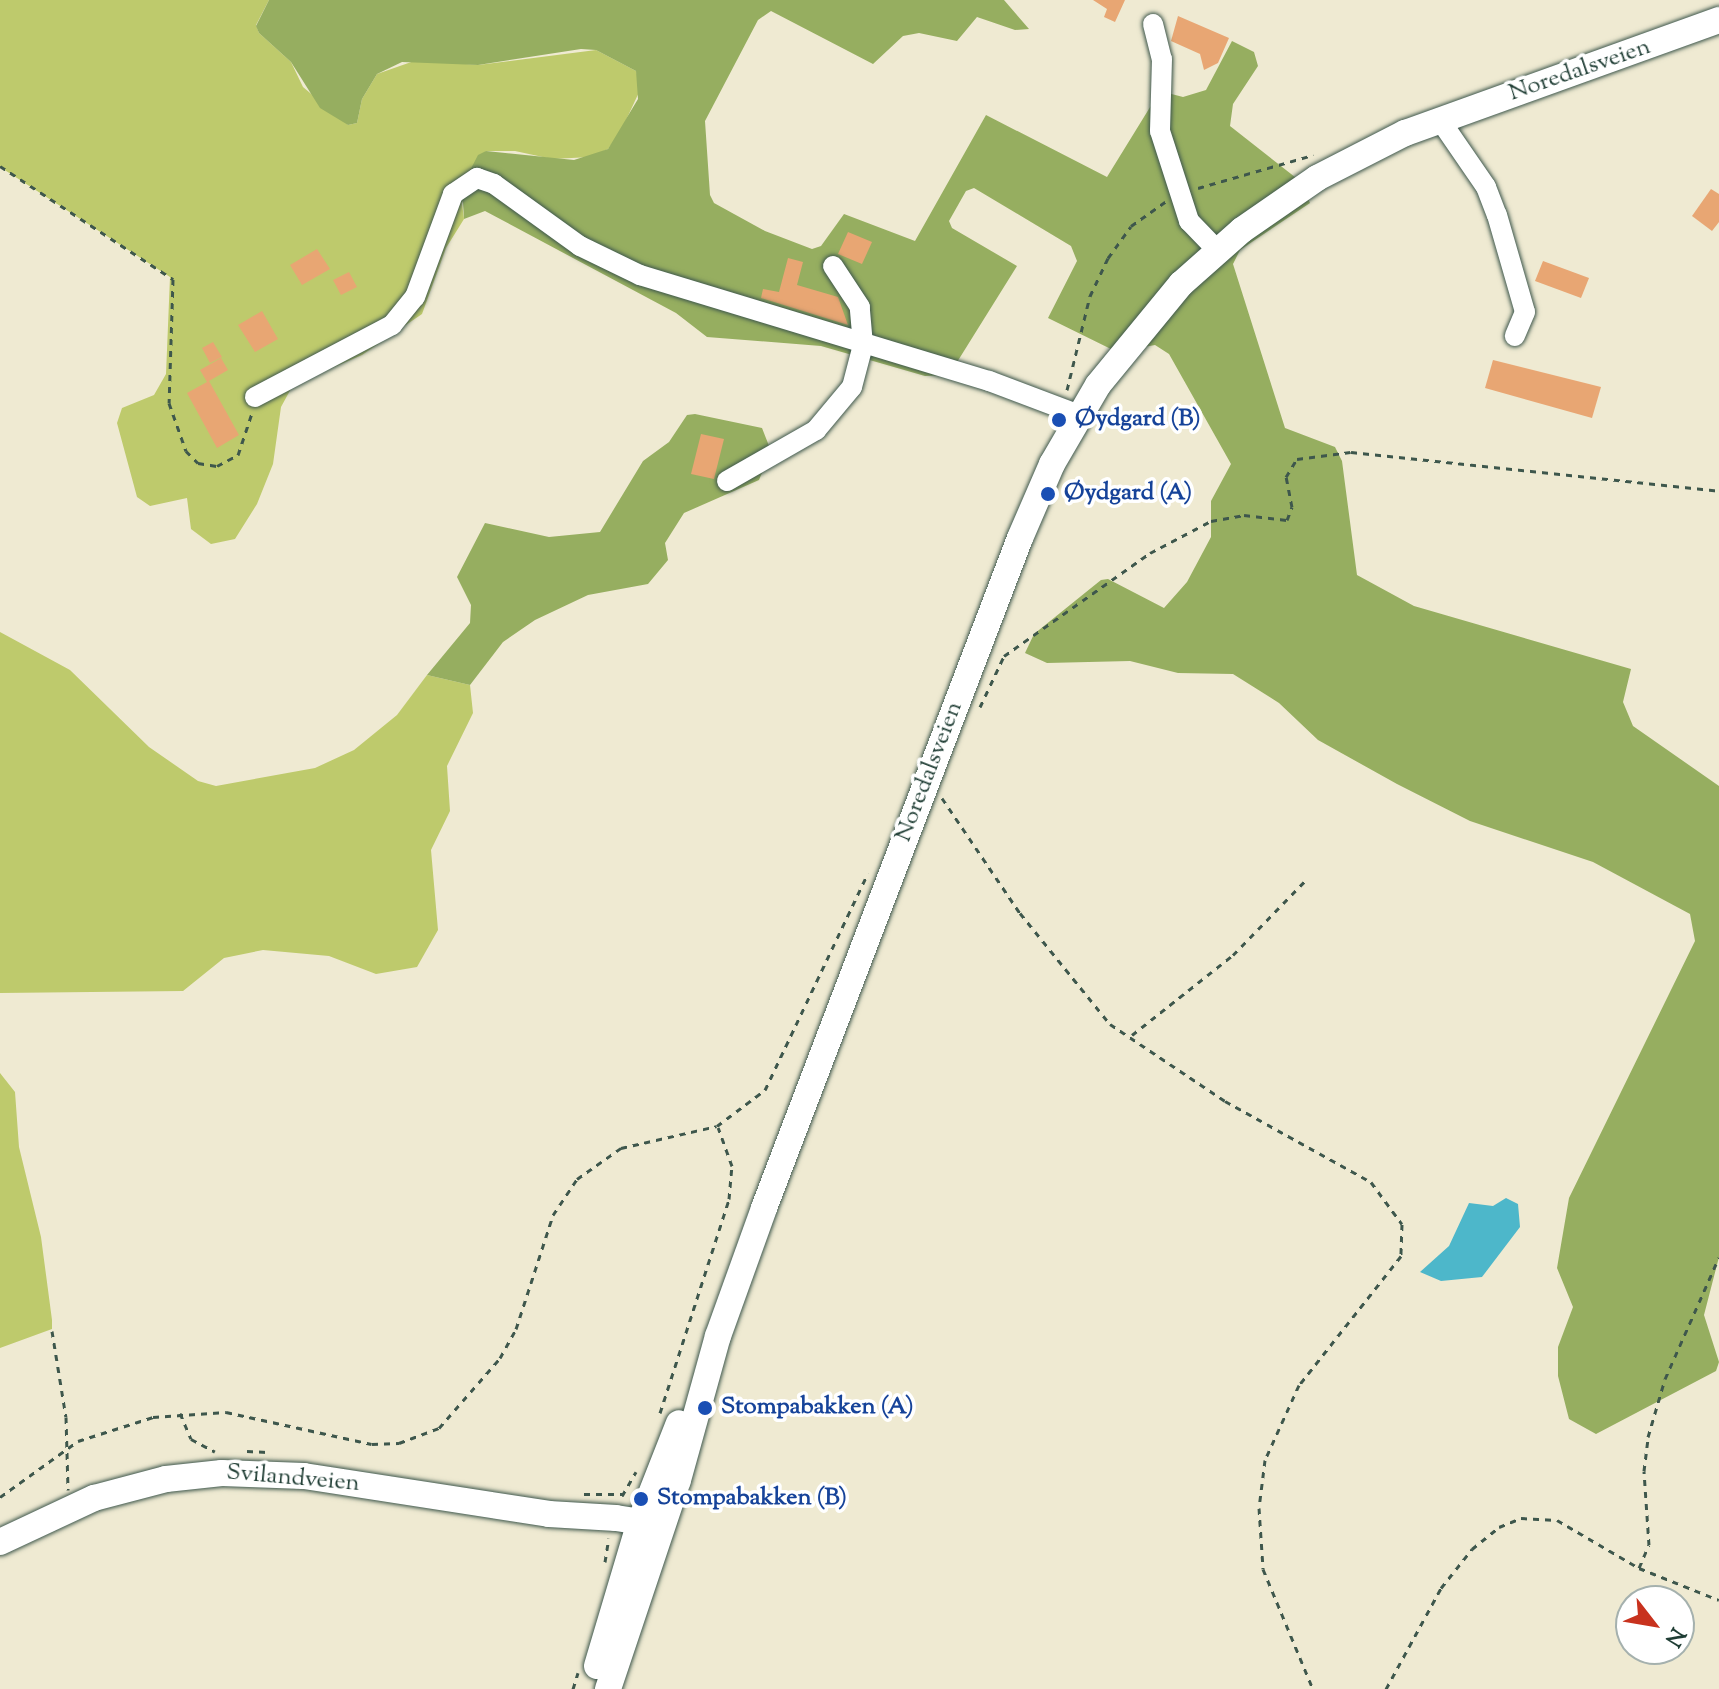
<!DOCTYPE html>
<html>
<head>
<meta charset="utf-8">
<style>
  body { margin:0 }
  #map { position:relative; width:1719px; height:1689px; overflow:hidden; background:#efead2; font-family:"Sorts Mill Goudy",serif }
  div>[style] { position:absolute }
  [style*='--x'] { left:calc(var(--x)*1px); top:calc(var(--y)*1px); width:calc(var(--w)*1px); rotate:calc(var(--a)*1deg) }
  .green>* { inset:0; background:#beca6c }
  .forest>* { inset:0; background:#96ae60 }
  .water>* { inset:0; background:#4db7ca }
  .building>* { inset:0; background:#e8a673 }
  .path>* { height:3px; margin-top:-1.5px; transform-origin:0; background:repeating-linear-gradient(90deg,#3e574c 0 6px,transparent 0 12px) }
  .roads { filter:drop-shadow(0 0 2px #3e574c) drop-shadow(0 0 2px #3e574c) }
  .minor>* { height:20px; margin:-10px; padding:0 10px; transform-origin:10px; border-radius:10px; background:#fff }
  .major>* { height:26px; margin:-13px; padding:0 13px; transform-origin:13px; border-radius:13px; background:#fff }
  .dots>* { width:22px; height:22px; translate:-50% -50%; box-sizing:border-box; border:4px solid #fff; border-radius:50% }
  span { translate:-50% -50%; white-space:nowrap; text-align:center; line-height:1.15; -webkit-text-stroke:7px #fff; paint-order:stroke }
  .street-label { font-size:24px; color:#1f3d34 }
  .transit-label { font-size:24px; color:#164399; font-weight:700 }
  .left { translate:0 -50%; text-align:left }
  .north { position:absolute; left:1615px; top:1585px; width:80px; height:80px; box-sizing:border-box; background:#fff; border:2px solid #a5b1ae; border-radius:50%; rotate:121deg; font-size:22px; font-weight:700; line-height:32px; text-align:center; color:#1f3d34 }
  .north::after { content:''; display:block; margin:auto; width:28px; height:36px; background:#c8321e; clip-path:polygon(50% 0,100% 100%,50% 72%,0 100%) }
</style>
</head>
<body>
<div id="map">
  <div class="green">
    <i style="clip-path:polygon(0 0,269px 0,256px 25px,259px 33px,291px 62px,303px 87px,348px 125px,357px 123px,362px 99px,377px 74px,417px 60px,478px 65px,596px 50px,636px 71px,641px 88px,620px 133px,608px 149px,591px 157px,552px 159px,515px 151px,486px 151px,462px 203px,464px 219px,446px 248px,422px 314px,362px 355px,293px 385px,281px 407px,273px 464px,257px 504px,235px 539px,211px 544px,191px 529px,187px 498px,150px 506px,137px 497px,117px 423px,122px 408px,154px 395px,166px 374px,170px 277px,0 167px)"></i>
    <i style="clip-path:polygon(0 632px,70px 670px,149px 747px,198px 781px,216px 786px,315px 768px,354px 750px,397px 715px,427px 675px,470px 685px,473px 713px,447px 766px,450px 811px,431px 850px,438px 930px,417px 967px,376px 974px,329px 956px,263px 950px,224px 958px,183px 991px,0 993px)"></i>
    <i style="clip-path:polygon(0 1073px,15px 1092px,19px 1147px,41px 1237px,52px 1320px,52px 1329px,0 1348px)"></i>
  </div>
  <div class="forest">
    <i style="clip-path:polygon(269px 0,1004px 0,1029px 29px,1015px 30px,977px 17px,957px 41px,919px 33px,903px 36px,873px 64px,771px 11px,758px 20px,705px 121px,710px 195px,714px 203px,765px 231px,812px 249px,821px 246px,844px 214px,915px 241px,986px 115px,1107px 177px,1160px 91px,1183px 97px,1206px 90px,1232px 41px,1254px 52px,1258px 66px,1233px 104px,1230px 126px,1300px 181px,1310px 203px,1240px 250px,1233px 264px,1285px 428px,1335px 447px,1342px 461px,1357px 575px,1414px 606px,1631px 669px,1623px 702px,1633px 726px,1719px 786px,1719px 1257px,1704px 1315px,1719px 1362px,1716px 1371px,1596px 1434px,1569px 1419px,1558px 1376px,1558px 1347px,1573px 1307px,1557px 1268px,1569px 1198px,1695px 941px,1690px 914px,1593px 862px,1470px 821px,1397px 784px,1318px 740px,1279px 703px,1233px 674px,1178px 673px,1130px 661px,1047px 663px,1025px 653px,1034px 634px,1101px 580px,1108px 579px,1164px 608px,1187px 582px,1211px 537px,1211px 501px,1231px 464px,1169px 354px,1155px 345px,1117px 352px,1048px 318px,1077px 261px,1071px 246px,974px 188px,966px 191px,949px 221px,952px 228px,1017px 266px,949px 375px,925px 376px,821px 346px,707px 337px,676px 313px,485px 211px,464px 219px,462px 186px,478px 155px,486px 151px,574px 160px,608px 149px,638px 99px,636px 71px,596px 50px,581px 49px,478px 65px,402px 62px,377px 74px,362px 99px,357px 123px,348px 125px,320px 108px,291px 62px,259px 33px,256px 26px)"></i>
    <i style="clip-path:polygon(695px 414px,762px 428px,771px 451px,759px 480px,684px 513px,665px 543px,668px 560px,648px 584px,588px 595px,535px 620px,503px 642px,470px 685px,427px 675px,470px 623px,471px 605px,457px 577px,485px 523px,549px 537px,600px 532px,643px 461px,669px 442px,687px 415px)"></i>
  </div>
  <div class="water">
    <i style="clip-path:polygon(1506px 1198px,1518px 1204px,1520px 1227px,1482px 1277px,1441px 1281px,1420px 1272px,1449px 1246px,1469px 1203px,1493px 1206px)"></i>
  </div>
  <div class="building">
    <i style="clip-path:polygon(1093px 0,1125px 0,1115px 22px,1104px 17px,1107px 9px)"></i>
    <i style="clip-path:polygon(1178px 16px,1229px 38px,1218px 63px,1204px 70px,1200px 54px,1171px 41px)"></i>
    <i style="clip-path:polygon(1711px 189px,1719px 194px,1719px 222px,1712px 231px,1692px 216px)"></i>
    <i style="clip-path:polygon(848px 232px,872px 242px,862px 264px,838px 254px)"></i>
    <i style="clip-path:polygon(317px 249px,330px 269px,302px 285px,290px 265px)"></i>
    <i style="clip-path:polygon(788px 258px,803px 262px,797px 285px,838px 297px,848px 325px,761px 298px,763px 289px,779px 292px)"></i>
    <i style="clip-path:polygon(1543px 261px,1589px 278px,1581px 298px,1535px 281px)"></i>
    <i style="clip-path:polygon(349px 272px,357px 287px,341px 295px,333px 280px)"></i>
    <i style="clip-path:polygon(262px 311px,278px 339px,255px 352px,238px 325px)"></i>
    <i style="clip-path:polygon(213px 342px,222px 357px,210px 363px,202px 348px)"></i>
    <i style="clip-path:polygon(221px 358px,228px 370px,209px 381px,239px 435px,217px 448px,187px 393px,207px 382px,200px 370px)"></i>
    <i style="clip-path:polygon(1493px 360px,1601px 387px,1592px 418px,1485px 388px)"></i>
    <i style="clip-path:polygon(701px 434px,724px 439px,714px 479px,691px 474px)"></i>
  </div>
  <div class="path">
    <i style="--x:0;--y:166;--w:207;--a:33.2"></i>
    <i style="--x:173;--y:279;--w:124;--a:91.8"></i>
    <i style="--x:169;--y:403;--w:51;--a:70.5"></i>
    <i style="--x:186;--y:451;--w:17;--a:45"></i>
    <i style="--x:198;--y:463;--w:19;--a:9"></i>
    <i style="--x:217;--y:466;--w:24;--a:-28"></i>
    <i style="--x:238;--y:455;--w:44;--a:-71.6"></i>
    <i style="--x:1198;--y:188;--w:120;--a:-16"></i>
    <i style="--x:1067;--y:390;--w:97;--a:-76.3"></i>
    <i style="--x:1090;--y:296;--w:42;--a:-64.7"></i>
    <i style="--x:1108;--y:258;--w:39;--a:-54"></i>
    <i style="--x:1131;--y:226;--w:42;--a:-35.2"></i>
    <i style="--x:980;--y:707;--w:56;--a:-64.8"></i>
    <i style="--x:1004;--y:656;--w:179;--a:-35.2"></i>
    <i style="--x:1150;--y:553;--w:69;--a:-27.7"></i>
    <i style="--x:1211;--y:521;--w:34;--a:-10"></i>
    <i style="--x:1244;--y:515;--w:43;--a:6.6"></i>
    <i style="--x:1287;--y:520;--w:14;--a:-69"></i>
    <i style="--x:1292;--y:507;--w:31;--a:-101"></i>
    <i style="--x:1286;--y:477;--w:21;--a:-59"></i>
    <i style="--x:1297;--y:459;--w:54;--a:-7.4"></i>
    <i style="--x:1351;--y:452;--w:370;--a:6"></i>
    <i style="--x:942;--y:798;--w:139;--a:55.9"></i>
    <i style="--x:1020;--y:913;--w:143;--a:51"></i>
    <i style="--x:1110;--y:1024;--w:138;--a:33.8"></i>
    <i style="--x:1225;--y:1101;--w:167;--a:29"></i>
    <i style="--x:1371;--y:1182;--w:52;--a:53.6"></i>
    <i style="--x:1402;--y:1224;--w:32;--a:92"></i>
    <i style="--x:1401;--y:1256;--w:164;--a:128.3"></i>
    <i style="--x:1299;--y:1385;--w:82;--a:114.4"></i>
    <i style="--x:1265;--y:1460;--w:48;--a:97.1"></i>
    <i style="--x:1259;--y:1508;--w:61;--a:86.2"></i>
    <i style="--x:1263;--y:1569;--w:130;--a:67.4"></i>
    <i style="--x:1132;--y:1035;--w:129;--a:-38.4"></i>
    <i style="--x:1233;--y:955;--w:103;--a:-45.8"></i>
    <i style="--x:52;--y:1331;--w:87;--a:80.8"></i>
    <i style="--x:66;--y:1417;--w:73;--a:88.4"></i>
    <i style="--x:180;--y:1413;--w:28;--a:67"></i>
    <i style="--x:191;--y:1439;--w:27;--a:28"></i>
    <i style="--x:660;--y:1413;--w:225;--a:-72.1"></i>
    <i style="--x:729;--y:1199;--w:33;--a:-85"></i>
    <i style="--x:732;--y:1166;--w:41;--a:-109.7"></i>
    <i style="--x:247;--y:1451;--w:20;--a:3"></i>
    <i style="--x:584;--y:1494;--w:39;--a:0"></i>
    <i style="--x:622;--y:1496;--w:28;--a:-60"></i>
    <i style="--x:0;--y:1497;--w:96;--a:-35.7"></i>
    <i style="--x:78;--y:1441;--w:79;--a:-17.7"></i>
    <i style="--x:153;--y:1417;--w:73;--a:-3.9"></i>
    <i style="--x:226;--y:1412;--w:149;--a:12.4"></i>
    <i style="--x:372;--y:1444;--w:27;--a:-2"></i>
    <i style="--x:399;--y:1443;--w:43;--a:-20.6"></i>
    <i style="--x:439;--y:1428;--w:93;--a:-48.9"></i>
    <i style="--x:500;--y:1358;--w:33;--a:-61"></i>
    <i style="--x:516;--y:1329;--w:120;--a:-72"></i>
    <i style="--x:553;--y:1215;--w:43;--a:-56.3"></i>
    <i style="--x:577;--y:1179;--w:54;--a:-35.2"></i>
    <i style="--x:621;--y:1148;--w:98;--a:-12.9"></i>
    <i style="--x:717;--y:1126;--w:60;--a:-36.9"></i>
    <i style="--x:765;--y:1090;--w:240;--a:-64.6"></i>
    <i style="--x:605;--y:1562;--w:24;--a:-81"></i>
    <i style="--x:1639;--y:1568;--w:25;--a:-67"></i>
    <i style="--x:1649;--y:1545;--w:74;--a:-93.9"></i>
    <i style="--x:1644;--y:1471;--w:34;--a:-83"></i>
    <i style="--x:1648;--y:1437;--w:60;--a:-73.7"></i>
    <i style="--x:1665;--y:1379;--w:133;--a:-66.1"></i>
    <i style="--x:573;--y:1689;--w:17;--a:-73"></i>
    <i style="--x:1386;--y:1689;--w:115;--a:-61.4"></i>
    <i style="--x:1441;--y:1588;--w:50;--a:-51.5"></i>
    <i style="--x:1472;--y:1549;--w:35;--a:-39"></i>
    <i style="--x:1499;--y:1527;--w:24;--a:-22"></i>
    <i style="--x:1521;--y:1518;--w:36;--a:3"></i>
    <i style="--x:1557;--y:1520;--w:95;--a:30.3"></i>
    <i style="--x:1639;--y:1568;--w:86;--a:21.8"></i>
  </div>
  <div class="roads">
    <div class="minor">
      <i style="--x:1153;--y:24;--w:36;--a:76"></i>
      <i style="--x:1162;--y:59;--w:72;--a:91.6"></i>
      <i style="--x:1160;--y:131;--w:95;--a:72.1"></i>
      <i style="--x:1189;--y:221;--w:40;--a:46"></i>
      <i style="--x:1440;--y:120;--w:81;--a:55.5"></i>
      <i style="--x:1486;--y:187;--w:30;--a:69"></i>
      <i style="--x:1497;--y:215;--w:101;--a:73.9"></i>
      <i style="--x:1525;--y:312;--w:26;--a:113"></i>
      <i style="--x:255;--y:397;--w:155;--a:-27.7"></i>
      <i style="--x:392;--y:325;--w:36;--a:-51"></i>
      <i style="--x:415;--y:297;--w:110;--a:-69.7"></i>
      <i style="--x:453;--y:194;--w:29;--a:-34"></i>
      <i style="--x:477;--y:178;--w:18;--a:19"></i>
      <i style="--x:494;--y:184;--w:106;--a:35.8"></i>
      <i style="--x:580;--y:246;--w:67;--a:25.8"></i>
      <i style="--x:640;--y:275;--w:365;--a:16.9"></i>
      <i style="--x:989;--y:381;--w:96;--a:20.7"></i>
      <i style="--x:727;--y:481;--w:103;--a:-29.8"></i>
      <i style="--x:816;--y:430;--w:56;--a:-50.1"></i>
      <i style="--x:852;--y:387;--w:43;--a:-75.3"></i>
      <i style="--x:863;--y:345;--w:38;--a:-95"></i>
      <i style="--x:860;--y:307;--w:49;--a:-123.4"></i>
    </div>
    <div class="major">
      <i style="--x:0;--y:1542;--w:104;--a:-25.1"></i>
      <i style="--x:94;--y:1498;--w:74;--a:-14.8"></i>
      <i style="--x:166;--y:1479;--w:56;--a:-6.1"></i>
      <i style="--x:222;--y:1473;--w:82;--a:2.1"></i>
      <i style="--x:304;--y:1476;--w:248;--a:8.8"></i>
      <i style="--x:549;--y:1514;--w:67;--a:3.4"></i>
      <i style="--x:616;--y:1518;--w:24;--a:9"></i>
      <i style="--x:640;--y:1522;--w:23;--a:47"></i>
      <i style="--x:597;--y:1666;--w:150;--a:-73.4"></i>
      <i style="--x:640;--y:1522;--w:106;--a:-68.5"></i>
      <i style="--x:608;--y:1689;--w:220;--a:-71.5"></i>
      <i style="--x:678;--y:1480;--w:149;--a:-74.5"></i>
      <i style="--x:718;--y:1336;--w:136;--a:-70.2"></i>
      <i style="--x:764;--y:1208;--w:717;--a:-69.09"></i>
      <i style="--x:1020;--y:538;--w:81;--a:-66.6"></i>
      <i style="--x:1052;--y:464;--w:91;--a:-59.8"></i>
      <i style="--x:1098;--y:385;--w:131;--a:-50.6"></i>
      <i style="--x:1181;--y:284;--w:81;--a:-41.5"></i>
      <i style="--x:1242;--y:230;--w:91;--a:-34.7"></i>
      <i style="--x:1317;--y:178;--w:99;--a:-27.1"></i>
      <i style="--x:1405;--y:133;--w:334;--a:-19.8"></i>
    </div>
  </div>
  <div class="dots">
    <i style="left:1059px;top:420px;background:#1a4fb4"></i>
    <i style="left:1048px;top:494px;background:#1a4fb4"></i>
    <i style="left:705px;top:1408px;background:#1a4fb4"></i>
    <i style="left:641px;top:1499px;background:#1a4fb4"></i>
  </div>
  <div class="street-label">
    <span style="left:1580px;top:71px;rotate:-19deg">Noredalsveien</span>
    <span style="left:930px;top:772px;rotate:-69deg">Noredalsveien</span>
    <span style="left:293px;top:1479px;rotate:5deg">Svilandveien</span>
  </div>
  <div class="transit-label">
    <span class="left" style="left:1075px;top:420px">Øydgard (B)</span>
    <span class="left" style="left:1064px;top:494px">Øydgard (A)</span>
    <span class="left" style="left:721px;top:1408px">Stompabakken (A)</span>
    <span class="left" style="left:657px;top:1499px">Stompabakken (B)</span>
  </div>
  <div class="north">N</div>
</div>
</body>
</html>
